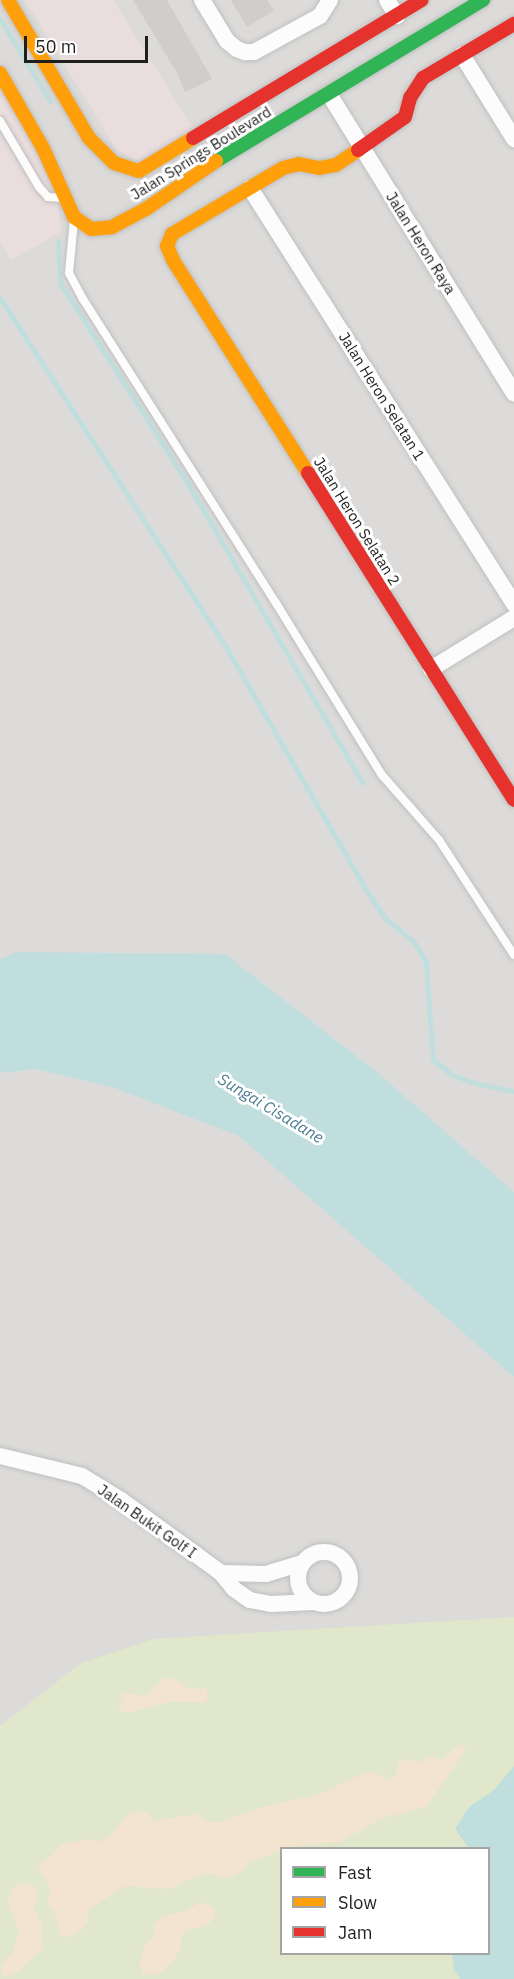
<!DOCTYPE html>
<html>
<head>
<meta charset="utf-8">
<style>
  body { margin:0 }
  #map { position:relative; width:514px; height:1979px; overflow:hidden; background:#edebe9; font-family:"IBM Plex Sans",sans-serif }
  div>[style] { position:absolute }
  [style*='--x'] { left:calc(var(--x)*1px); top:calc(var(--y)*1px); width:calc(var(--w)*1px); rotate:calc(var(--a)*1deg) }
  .residential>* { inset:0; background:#dcdbda }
  .commercial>* { inset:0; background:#eaddde }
  .grass>* { inset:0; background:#e0e7cb }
  .sand>* { inset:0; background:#f3e4d0 }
  .water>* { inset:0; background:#c0dedd }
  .stream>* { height:5px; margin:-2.5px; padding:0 2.5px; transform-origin:2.5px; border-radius:2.5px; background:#c0dedd }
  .building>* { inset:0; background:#d0cdcc }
  .roads { filter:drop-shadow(0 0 2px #c0c0bf) drop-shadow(0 0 2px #c0c0bf) }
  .lane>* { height:8px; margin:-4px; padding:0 4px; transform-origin:4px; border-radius:4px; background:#fcfcfc }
  .street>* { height:16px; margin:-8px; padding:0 8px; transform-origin:8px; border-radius:8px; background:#fcfcfc }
  .street>.ring { margin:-8px; padding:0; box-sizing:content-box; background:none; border:16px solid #fcfcfc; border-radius:50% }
  .fast>* { height:14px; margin:-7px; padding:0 7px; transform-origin:7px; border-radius:7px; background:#30b455 }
  .slow>* { height:14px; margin:-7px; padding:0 7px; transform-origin:7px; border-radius:7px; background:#ff9f0a }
  .jam>* { height:14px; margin:-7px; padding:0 7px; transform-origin:7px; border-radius:7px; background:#e5322d }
  span { translate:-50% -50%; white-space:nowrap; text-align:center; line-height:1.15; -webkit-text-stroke:6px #fff; paint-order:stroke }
  .street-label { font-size:15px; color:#1f1f1f }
  .water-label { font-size:16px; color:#4b7c90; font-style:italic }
  .legend { position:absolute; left:280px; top:1847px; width:210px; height:108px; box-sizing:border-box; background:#fff; border:2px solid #a5a5a5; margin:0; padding:8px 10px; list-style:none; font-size:18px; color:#1f1f1f }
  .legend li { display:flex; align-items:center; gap:12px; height:30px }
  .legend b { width:30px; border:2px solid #a5a5a5 }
  .scale { position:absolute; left:24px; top:36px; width:124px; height:27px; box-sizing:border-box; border:3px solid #1f1f1f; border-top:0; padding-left:8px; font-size:18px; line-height:21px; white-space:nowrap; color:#1f1f1f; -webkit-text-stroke:4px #fff; paint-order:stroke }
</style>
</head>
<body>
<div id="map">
  <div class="residential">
    <i style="clip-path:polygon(evenodd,0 0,514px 0,514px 1979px,0 1979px,0 0,282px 1848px,488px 1848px,488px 1954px,282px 1954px,282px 1848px)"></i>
  </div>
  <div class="commercial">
    <i style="clip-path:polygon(25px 0,113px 0,199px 137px,139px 164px,115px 147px)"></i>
    <i style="clip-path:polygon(0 81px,53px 168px,61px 232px,11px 260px,0 243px)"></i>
  </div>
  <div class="grass">
    <i style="clip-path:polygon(evenodd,514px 1617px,514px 1979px,0 1979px,0 1726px,81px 1663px,153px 1639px,514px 1617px,282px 1848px,488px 1848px,488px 1954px,282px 1954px,282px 1848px)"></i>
  </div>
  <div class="sand">
    <i style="clip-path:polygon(164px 1678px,172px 1678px,190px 1689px,206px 1688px,209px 1698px,203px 1703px,172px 1701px,132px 1712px,122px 1712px,118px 1707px,123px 1695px,128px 1693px,145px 1696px)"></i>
    <i style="clip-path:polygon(458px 1745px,463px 1745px,466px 1750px,426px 1807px,380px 1819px,340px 1842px,282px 1848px,281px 1851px,249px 1862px,242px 1871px,229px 1878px,211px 1874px,196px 1876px,175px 1887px,163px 1889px,125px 1886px,89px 1909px,88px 1921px,83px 1929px,65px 1938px,60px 1935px,54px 1911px,47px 1902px,50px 1893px,48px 1884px,38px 1869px,42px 1862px,53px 1855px,62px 1844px,88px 1839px,99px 1842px,109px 1837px,128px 1814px,137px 1811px,146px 1813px,154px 1821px,197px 1814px,210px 1822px,219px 1822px,263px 1807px,320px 1794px,364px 1773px,372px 1772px,391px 1780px,396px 1776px,398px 1763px,408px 1759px,418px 1762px,432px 1757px,440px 1760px,446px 1757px)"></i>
    <i style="clip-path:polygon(25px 1883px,32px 1884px,37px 1891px,38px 1899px,33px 1906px,42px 1924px,41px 1941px,44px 1947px,19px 1971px,6px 1978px,1px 1972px,2px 1965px,13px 1952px,19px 1930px,7px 1902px,15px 1885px)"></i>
    <i style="clip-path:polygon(201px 1902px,213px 1907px,216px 1916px,205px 1927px,188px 1929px,181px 1935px,181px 1947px,174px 1960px,161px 1973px,151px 1976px,143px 1973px,140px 1965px,141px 1955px,144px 1947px,152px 1940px,155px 1924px,163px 1916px,185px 1911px)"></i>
  </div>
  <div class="water">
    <i style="clip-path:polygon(17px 952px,225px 954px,378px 1073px,514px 1192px,514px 1377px,239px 1136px,112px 1087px,35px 1069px,0 1073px,0 959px)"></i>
    <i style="clip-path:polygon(514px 1766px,514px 1979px,460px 1979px,454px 1970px,452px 1954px,488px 1954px,488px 1848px,469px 1848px,455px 1829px,469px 1807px,494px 1790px)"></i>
  </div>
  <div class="stream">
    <i style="--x:0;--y:19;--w:96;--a:58.6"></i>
    <i style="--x:58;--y:242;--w:41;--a:87.2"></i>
    <i style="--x:60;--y:283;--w:238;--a:57.5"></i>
    <i style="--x:188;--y:484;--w:346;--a:59.7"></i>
    <i style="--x:0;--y:298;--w:418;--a:57.1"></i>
    <i style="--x:227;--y:649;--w:282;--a:60"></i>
    <i style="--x:368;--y:893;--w:30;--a:56"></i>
    <i style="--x:385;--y:918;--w:39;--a:40"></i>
    <i style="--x:415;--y:943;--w:23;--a:61"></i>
    <i style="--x:426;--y:963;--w:97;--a:85.9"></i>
    <i style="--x:433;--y:1060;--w:24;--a:38"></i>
    <i style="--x:452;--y:1075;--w:24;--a:19"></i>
    <i style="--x:475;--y:1083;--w:40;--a:12"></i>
  </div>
  <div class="building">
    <i style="clip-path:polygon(133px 0,167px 0,212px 79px,185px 92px,177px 73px)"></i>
    <i style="clip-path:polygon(231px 0,267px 0,274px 11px,247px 27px)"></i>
  </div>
  <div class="roads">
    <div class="lane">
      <i style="--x:0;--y:121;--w:77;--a:59.4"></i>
      <i style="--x:39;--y:187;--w:13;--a:48"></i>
      <i style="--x:48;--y:197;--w:15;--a:4"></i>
      <i style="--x:74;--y:220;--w:53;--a:95.4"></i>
      <i style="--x:69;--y:273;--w:30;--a:62"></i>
      <i style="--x:83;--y:299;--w:360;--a:57.6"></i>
      <i style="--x:276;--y:603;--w:202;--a:58.4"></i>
      <i style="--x:382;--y:775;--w:86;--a:48.8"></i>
      <i style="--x:439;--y:840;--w:137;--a:56.9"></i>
    </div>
    <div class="street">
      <i style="--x:202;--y:0;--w:48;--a:58.6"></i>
      <i style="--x:227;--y:41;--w:13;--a:39"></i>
      <i style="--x:237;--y:49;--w:9;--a:21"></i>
      <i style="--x:245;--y:52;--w:9;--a:0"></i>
      <i style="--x:254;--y:52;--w:75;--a:-28.6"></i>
      <i style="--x:320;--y:16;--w:19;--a:-58"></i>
      <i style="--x:387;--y:0;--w:19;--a:58"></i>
      <i style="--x:462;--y:55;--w:99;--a:58.2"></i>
      <i style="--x:329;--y:94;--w:352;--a:58.3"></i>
      <i style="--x:250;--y:188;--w:493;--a:57.6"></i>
      <i style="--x:431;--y:669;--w:97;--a:-31.6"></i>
      <i style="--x:0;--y:1456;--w:84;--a:13.7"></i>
      <i style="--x:82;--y:1476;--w:46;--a:31.6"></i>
      <i style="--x:121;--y:1500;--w:124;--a:36.1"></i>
      <i style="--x:221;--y:1573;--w:21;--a:51"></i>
      <i style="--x:234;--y:1589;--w:19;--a:35"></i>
      <i style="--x:250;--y:1600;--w:21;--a:11"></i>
      <i style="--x:271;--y:1604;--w:41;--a:-2.8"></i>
      <i class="ring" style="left:298px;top:1552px;width:36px;height:36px"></i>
      <i style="--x:221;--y:1573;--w:45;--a:1.3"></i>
      <i style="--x:266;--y:1574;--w:38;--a:-17"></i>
    </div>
    <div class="fast">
      <i style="--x:216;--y:161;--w:312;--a:-31.1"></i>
    </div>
    <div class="slow">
      <i style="--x:8;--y:0;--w:160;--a:59.6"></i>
      <i style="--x:89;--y:138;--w:35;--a:45"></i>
      <i style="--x:114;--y:163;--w:26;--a:18"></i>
      <i style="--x:139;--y:171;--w:63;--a:-31.4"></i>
      <i style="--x:0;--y:73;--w:86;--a:60.2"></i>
      <i style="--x:43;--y:148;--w:76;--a:65.8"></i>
      <i style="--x:74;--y:217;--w:21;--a:35"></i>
      <i style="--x:91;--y:229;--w:21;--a:-5"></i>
      <i style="--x:112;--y:227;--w:38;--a:-28"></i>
      <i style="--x:146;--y:209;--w:85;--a:-34.4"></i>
      <i style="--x:308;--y:473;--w:252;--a:-122.4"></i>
      <i style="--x:173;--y:260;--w:15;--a:-113"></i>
      <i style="--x:167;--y:246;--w:13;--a:-67"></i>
      <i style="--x:172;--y:234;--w:129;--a:-30.7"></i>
      <i style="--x:283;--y:168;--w:16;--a:-14"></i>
      <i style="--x:299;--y:164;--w:21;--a:11"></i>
      <i style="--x:320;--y:168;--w:16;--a:-11"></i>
      <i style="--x:336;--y:165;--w:27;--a:-34"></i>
    </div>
    <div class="jam">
      <i style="--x:193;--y:138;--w:267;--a:-31.1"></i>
      <i style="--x:358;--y:150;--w:57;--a:-35.1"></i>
      <i style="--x:405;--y:117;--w:20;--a:-75"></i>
      <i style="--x:410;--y:98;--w:24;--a:-57"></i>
      <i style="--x:423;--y:78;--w:106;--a:-30.7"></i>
      <i style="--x:308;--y:473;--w:386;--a:57.8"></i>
    </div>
  </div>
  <div class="street-label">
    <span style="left:201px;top:153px;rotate:-32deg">Jalan Springs Boulevard</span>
    <span style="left:421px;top:243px;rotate:58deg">Jalan Heron Raya</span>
    <span style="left:382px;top:396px;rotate:58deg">Jalan Heron Selatan 1</span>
    <span style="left:357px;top:521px;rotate:58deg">Jalan Heron Selatan 2</span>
    <span style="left:147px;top:1521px;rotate:35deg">Jalan Bukit Golf I</span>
  </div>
  <div class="water-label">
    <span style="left:271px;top:1108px;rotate:31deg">Sungai Cisadane</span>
  </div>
  <ul class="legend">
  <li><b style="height:8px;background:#30b455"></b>Fast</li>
  <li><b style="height:8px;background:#ff9f0a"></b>Slow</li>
  <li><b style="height:8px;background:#e5322d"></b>Jam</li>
  </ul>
  <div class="scale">50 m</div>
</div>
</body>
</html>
